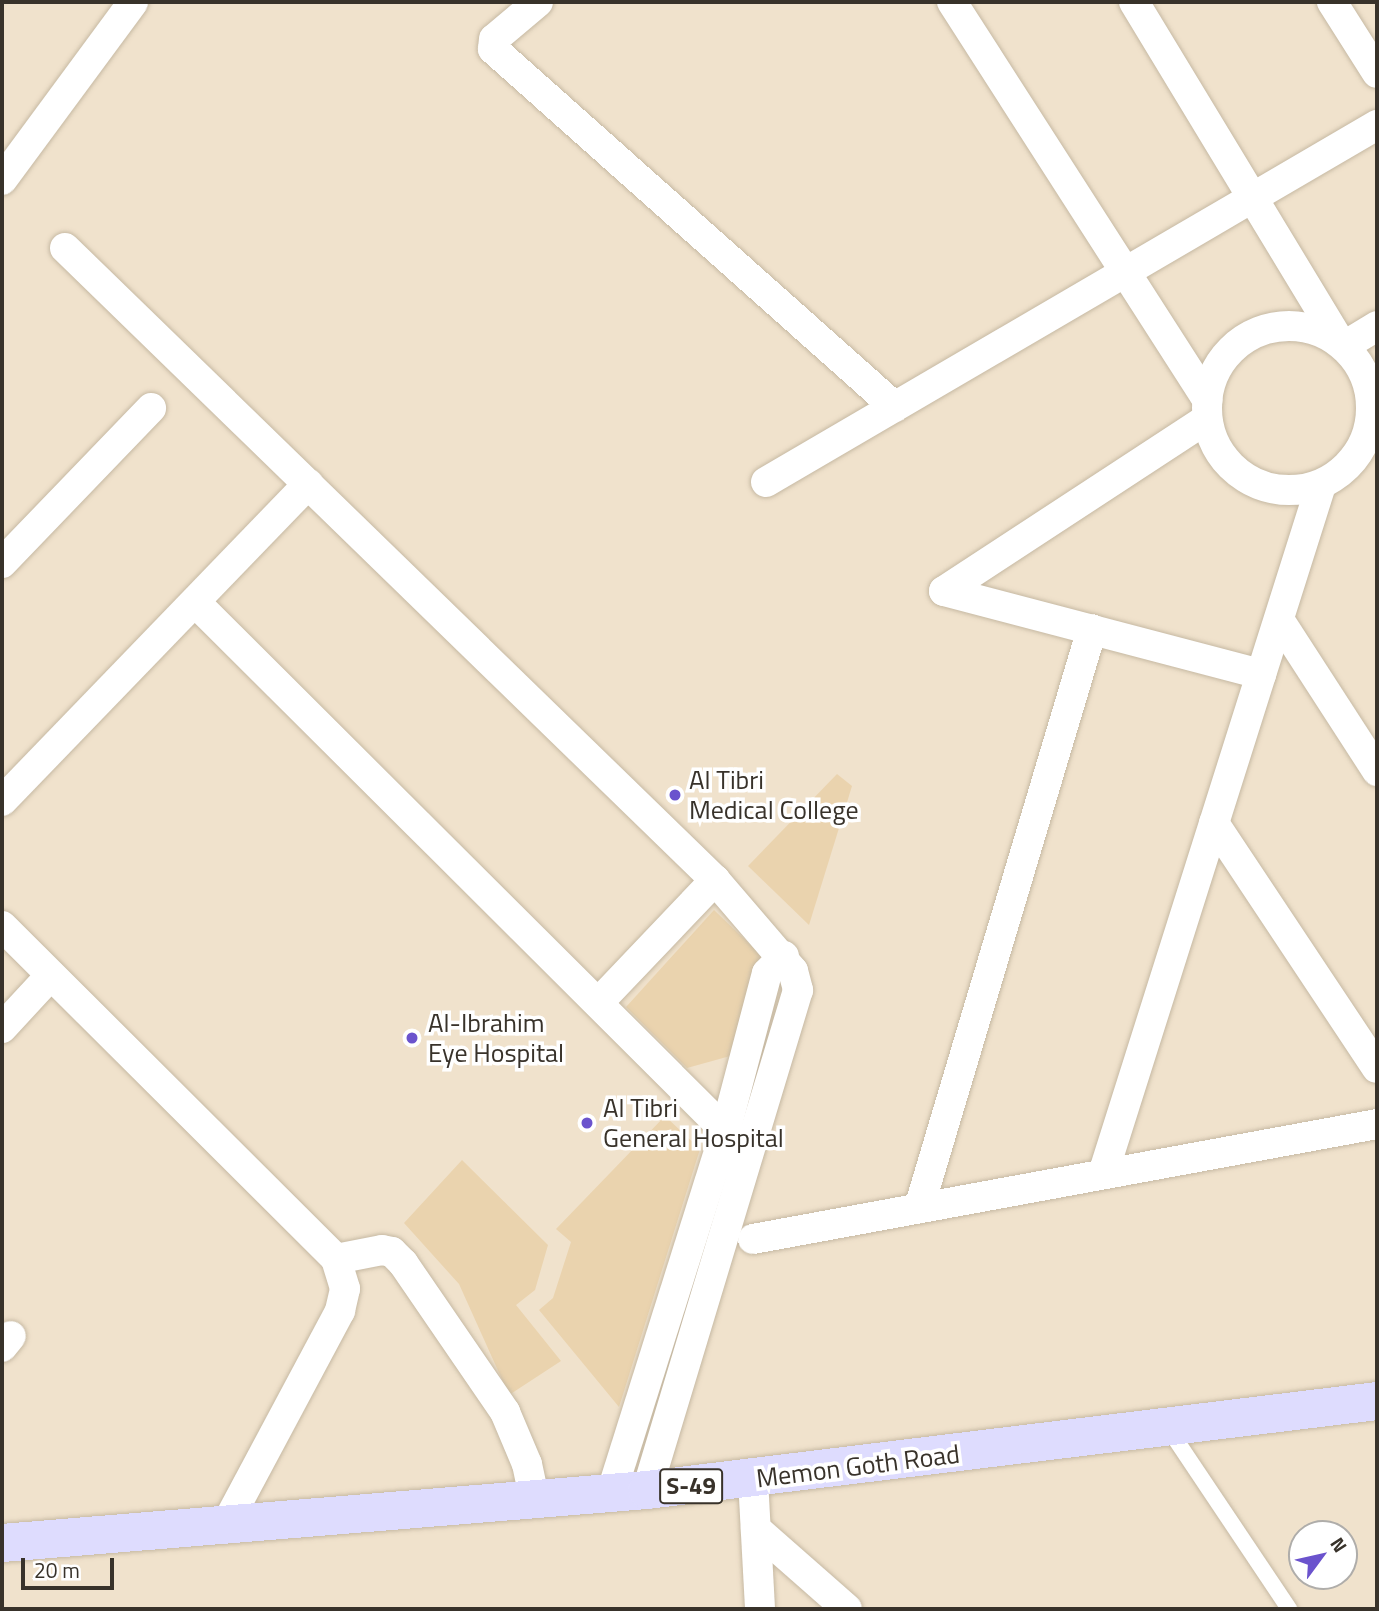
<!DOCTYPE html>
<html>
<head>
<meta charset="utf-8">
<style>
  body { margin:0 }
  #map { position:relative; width:1379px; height:1611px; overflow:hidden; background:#f0e2cc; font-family:"Titillium Web",sans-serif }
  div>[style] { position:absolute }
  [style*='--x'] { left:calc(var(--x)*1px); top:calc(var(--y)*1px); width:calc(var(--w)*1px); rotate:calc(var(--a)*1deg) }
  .green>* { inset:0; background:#ead3ae }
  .roads { filter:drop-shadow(0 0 2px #c6b9a3) drop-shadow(0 0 2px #c6b9a3) }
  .service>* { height:16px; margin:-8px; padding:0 8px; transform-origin:8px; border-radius:8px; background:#fff }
  .minor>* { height:30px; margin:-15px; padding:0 15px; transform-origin:15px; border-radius:15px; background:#fff }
  .minor>.ring { margin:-15px; padding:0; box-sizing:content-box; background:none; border:30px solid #fff; border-radius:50% }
  .primary>* { height:38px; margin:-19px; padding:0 19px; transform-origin:19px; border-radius:19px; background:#dedcfe }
  .dots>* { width:19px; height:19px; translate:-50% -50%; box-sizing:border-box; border:4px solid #fff; border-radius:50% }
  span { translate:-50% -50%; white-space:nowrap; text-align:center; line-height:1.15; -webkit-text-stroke:7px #fff; paint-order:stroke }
  .shield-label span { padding:2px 5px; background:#fff; border:2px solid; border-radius:5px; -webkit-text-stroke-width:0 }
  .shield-label { font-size:24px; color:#38322a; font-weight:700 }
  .poi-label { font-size:26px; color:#38322a }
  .left { translate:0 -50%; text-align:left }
  .street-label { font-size:26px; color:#38322a }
  .frame { position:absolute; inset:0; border:4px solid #38322a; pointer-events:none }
  .north { position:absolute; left:1288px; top:1520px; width:70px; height:70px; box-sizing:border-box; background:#fff; border:2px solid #afadaa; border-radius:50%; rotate:57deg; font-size:19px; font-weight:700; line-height:28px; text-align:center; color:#38322a }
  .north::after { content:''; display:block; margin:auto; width:24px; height:32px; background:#6b53cd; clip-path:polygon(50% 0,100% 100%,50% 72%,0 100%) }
  .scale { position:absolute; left:21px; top:1558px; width:93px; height:32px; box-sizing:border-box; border:4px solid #38322a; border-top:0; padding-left:9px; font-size:21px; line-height:24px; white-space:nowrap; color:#38322a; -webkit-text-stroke:5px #fff; paint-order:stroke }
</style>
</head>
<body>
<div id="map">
  <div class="green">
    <i style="clip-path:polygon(837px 774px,852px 786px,809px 925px,748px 866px)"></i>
    <i style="clip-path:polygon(714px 910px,763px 957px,741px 1053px,687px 1068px,626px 1007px)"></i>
    <i style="clip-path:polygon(665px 1116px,700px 1149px,619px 1407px,539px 1310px,553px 1298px,571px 1242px,556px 1229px)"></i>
    <i style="clip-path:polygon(462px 1160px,548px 1245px,535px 1290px,516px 1305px,561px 1361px,509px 1395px,459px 1284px,404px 1223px)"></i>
  </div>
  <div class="roads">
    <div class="service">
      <i style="--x:1168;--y:1428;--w:218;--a:56.2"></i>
    </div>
    <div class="minor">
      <i style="--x:538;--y:2;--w:57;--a:139.9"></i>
      <i style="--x:494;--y:39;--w:10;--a:96"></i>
      <i style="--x:493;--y:49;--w:538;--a:41.69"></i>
      <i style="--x:952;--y:2;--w:473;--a:57.3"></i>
      <i style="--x:1134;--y:2;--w:396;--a:58.8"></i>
      <i style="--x:1332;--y:2;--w:84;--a:57.6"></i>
      <i style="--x:2;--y:180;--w:221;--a:-53.6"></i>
      <i style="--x:65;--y:248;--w:907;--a:44.2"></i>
      <i style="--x:715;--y:880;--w:120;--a:49.4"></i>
      <i style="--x:793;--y:971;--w:20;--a:75"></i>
      <i style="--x:798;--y:990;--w:522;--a:106.8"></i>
      <i class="ring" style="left:1207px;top:326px;width:134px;height:134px"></i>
      <i style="--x:1344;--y:346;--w:39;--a:-31"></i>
      <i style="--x:766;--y:482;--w:708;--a:-30.3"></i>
      <i style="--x:2;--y:563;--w:215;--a:-46.1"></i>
      <i style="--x:944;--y:591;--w:328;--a:14.7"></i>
      <i style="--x:944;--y:591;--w:314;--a:-33.2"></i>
      <i style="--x:195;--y:602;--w:781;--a:44.9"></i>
      <i style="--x:1280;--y:621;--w:179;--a:57.1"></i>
      <i style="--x:2;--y:801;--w:441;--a:-46"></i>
      <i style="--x:1214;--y:823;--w:294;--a:56.4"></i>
      <i style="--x:2;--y:926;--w:472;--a:44.9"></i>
      <i style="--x:336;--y:1259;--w:31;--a:73"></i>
      <i style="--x:345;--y:1289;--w:23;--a:103"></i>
      <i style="--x:340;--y:1311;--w:244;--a:118.1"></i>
      <i style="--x:598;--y:1003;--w:170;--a:-46.4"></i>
      <i style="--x:2;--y:1028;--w:72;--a:-47.2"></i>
      <i style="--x:1103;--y:1174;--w:723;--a:-72.44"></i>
      <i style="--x:919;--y:1208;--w:604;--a:-73.36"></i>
      <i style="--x:753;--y:1239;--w:635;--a:-10.44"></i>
      <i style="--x:336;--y:1259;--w:47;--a:-11.1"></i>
      <i style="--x:382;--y:1250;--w:10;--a:11"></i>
      <i style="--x:392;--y:1252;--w:16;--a:45"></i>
      <i style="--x:403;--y:1263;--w:181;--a:55.6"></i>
      <i style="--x:505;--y:1412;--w:56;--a:67.1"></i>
      <i style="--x:527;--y:1464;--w:39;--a:78"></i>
      <i style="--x:2;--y:1347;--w:14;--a:-51"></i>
      <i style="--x:753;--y:1479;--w:130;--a:86.9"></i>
      <i style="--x:611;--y:1494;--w:380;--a:-72.5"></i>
      <i style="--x:725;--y:1132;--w:164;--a:-75.2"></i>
      <i style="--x:767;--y:973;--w:24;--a:-45"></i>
      <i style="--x:756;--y:1529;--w:121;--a:41.3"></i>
    </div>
    <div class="primary">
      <i style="--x:2;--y:1543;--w:647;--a:-4.7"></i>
      <i style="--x:647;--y:1490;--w:735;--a:-6.95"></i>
    </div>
  </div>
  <div class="dots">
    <i style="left:675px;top:795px;background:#6b53cd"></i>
    <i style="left:412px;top:1038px;background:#6b53cd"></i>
    <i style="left:587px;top:1123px;background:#6b53cd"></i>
  </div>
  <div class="shield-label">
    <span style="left:691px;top:1486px">S-49</span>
  </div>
  <div class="poi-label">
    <span class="left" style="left:689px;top:795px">Al Tibri<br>Medical College</span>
    <span class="left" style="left:428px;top:1038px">Al-Ibrahim<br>Eye Hospital</span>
    <span class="left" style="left:603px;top:1123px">Al Tibri<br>General Hospital</span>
  </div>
  <div class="street-label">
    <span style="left:858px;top:1466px;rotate:-7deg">Memon Goth Road</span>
  </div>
  <div class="frame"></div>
  <div class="north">N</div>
  <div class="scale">20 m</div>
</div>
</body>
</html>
